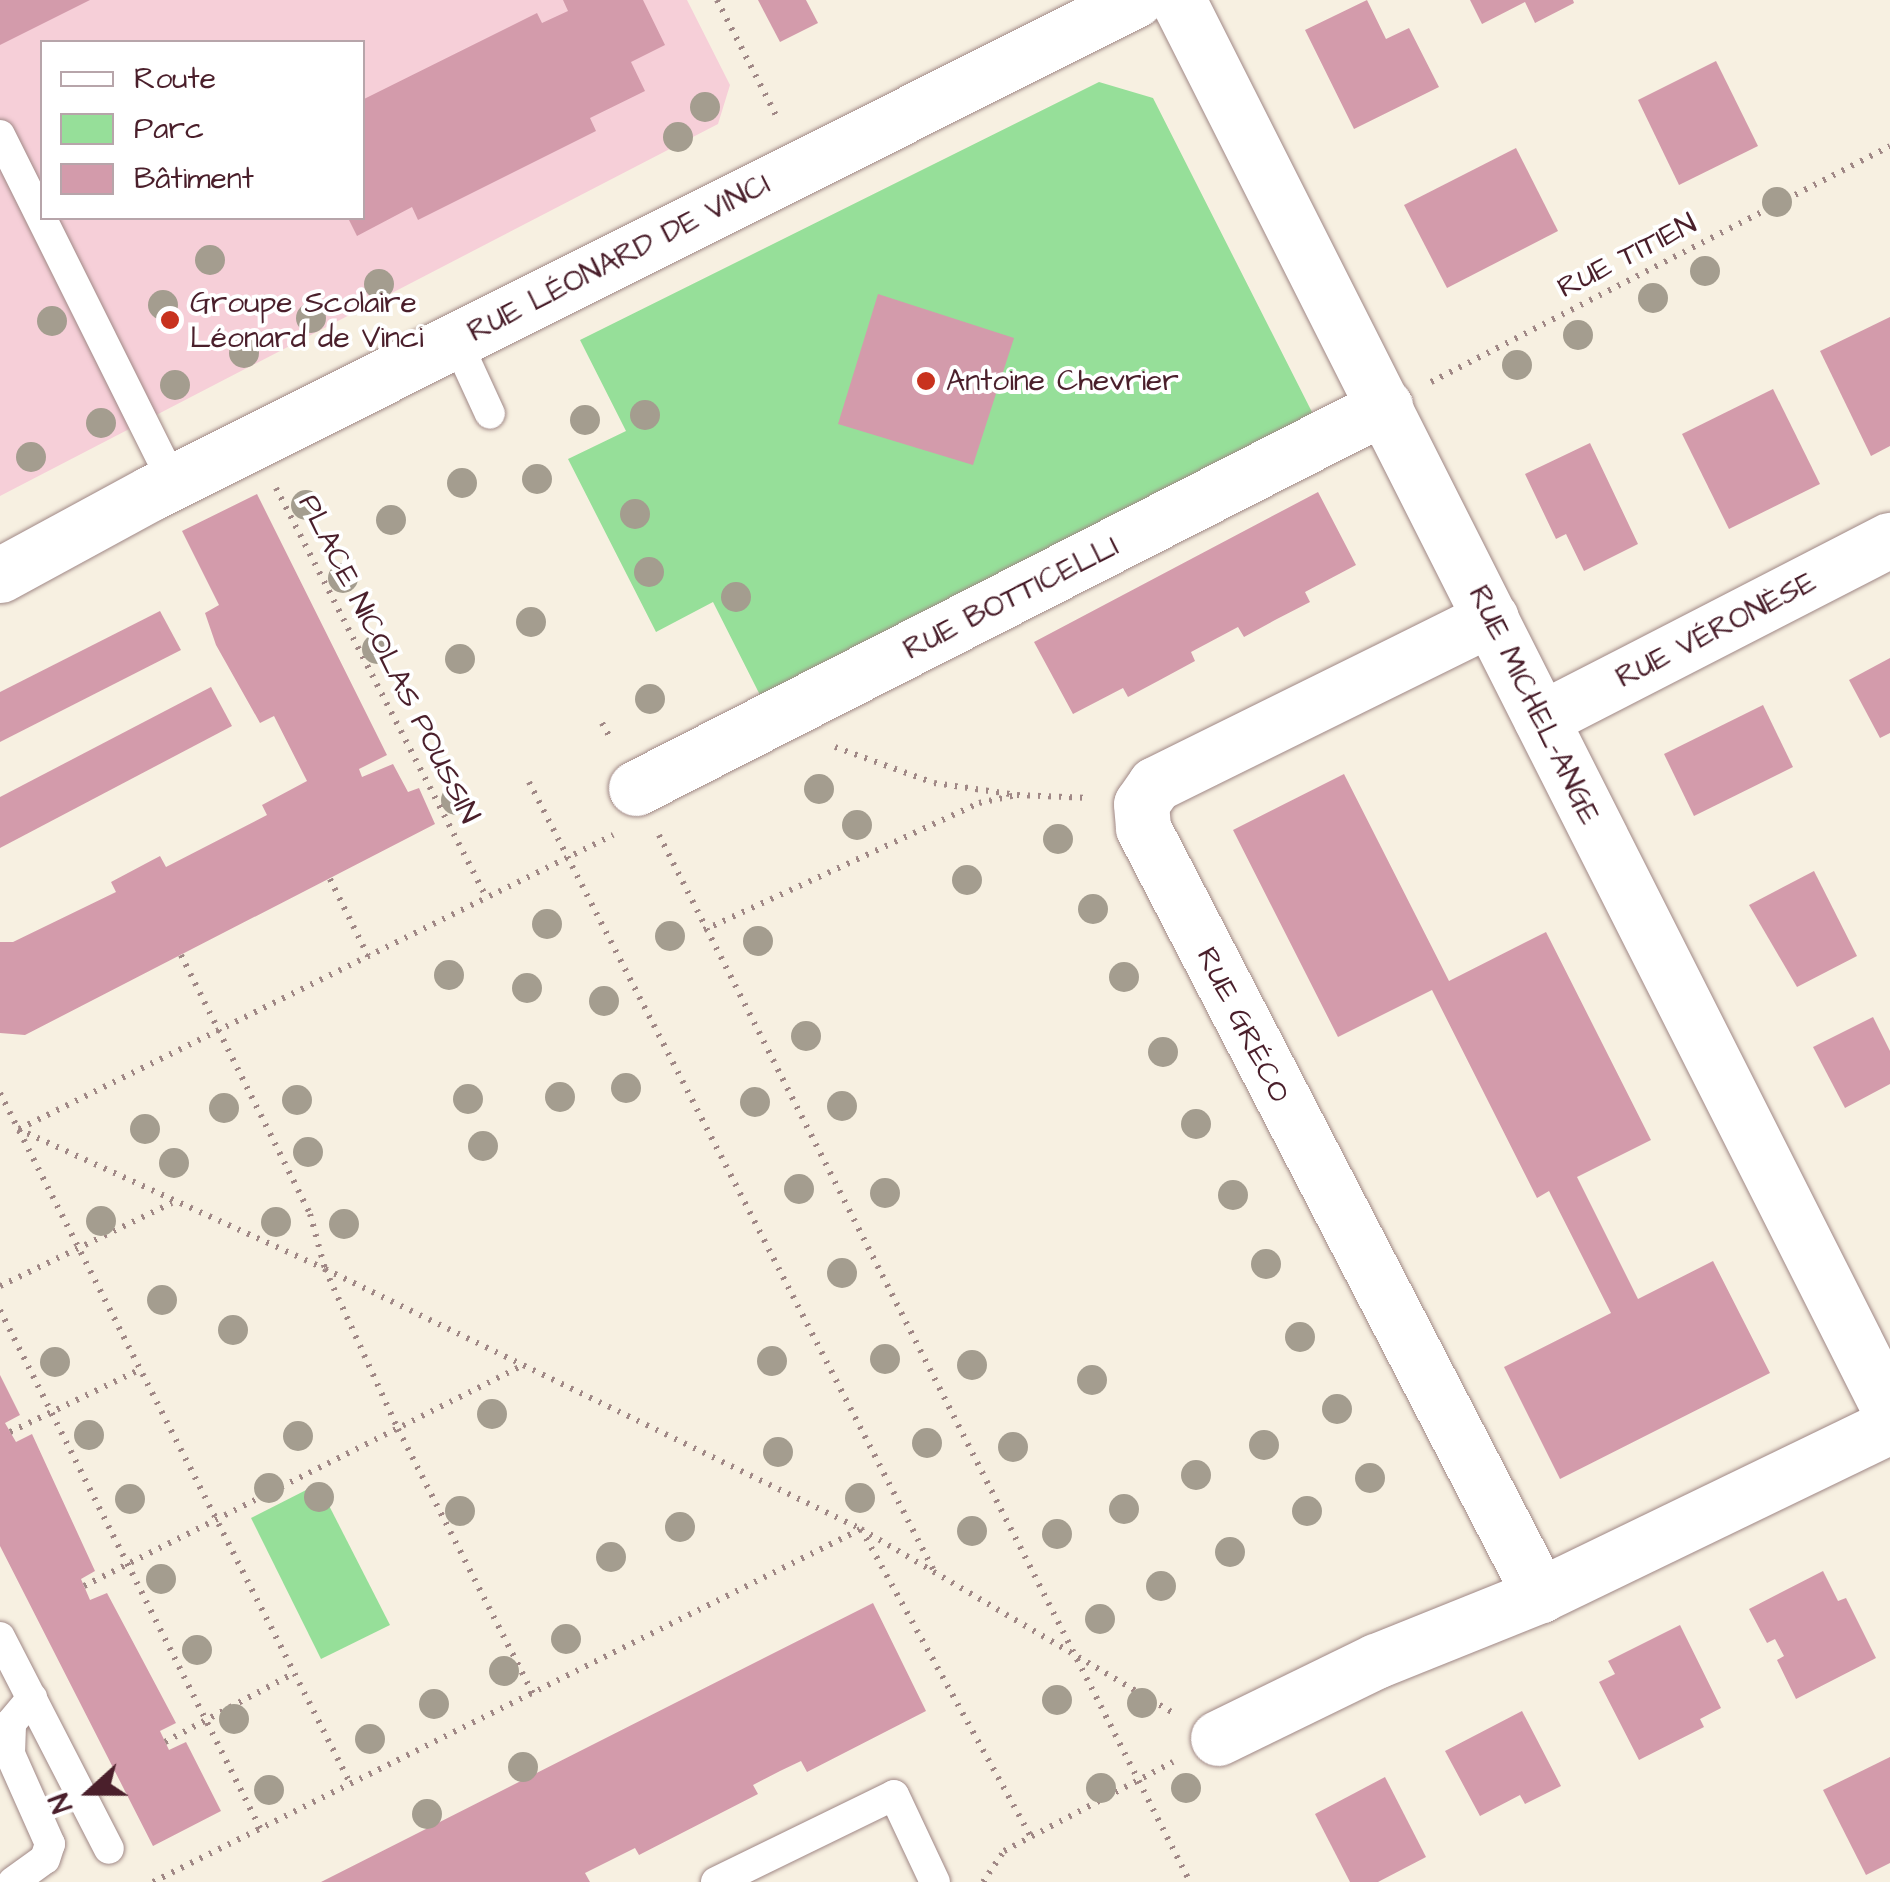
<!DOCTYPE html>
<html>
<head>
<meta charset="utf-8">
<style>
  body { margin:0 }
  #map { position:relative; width:1890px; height:1882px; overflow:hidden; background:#f7f0e1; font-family:"Architects Daughter",sans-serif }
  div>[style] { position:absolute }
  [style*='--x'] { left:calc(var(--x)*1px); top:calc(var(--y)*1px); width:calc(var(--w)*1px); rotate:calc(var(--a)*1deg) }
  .built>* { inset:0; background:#f6cfd8 }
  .green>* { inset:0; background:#96df99 }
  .building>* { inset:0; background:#d39bab }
  .path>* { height:6px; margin-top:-3px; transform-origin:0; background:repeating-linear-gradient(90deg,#a08886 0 2.5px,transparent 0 10.5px) }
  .roads { filter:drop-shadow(0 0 2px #a08886) drop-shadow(0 0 2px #a08886) }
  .service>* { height:30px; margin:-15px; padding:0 15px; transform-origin:15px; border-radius:15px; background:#fff }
  .minor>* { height:55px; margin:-27.5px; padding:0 27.5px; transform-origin:27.5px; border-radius:27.5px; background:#fff }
  .trees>* { width:30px; height:30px; margin:-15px; border-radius:50%; background:#a49d8f }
  .dots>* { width:28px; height:28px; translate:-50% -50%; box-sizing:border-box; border:5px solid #fff; border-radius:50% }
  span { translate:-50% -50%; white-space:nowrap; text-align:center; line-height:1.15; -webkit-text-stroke:8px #fff; paint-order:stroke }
  .street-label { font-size:30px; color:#4a1f2b }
  .poi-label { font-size:30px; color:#4a1f2b }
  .left { translate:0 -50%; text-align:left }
  .legend { position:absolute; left:40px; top:40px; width:325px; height:180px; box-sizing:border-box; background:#fff; border:2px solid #b7a5aa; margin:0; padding:12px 18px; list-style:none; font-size:30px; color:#4a1f2b }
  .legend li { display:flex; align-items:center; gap:20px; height:50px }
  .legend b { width:50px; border:2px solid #b7a5aa }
  .north { position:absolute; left:40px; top:1742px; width:100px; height:100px; -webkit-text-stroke:8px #fff; paint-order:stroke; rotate:249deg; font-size:28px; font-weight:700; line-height:40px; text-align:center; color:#4a1f2b }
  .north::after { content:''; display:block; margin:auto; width:35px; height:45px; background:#4a1f2b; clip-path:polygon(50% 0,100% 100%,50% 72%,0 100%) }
</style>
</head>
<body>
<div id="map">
  <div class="built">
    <i style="clip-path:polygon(evenodd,0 0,687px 0,730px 85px,718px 124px,0 496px,0 0,42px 42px,362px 42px,362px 218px,42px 218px,42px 42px)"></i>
  </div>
  <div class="green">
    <i style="clip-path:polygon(1099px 82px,1153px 98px,1315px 418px,761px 697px,713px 602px,656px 632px,568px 459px,626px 431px,580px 340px)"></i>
    <i style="clip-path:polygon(318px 1484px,390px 1625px,321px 1659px,251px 1518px)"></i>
  </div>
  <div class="building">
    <i style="clip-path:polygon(0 0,90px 0,0 45px)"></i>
    <i style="clip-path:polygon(563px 0,643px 0,665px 45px,631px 62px,645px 91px,590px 118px,596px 131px,418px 220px,412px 207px,357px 236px,348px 218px,362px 218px,362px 100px,537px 13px,542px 23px,568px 11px)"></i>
    <i style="clip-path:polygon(758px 0,806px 0,818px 23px,780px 42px)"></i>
    <i style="clip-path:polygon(1367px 0,1386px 39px,1409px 28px,1439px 87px,1354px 129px,1305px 30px)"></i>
    <i style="clip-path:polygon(1470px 0,1573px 0,1574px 3px,1535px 23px,1525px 2px,1482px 24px)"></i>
    <i style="clip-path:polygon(1716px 61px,1758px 146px,1679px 185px,1638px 100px)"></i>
    <i style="clip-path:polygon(1516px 148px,1558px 231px,1447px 288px,1404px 205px)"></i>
    <i style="clip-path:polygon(878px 294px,1014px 338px,973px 465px,838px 424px)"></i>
    <i style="clip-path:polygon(1890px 317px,1890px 446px,1871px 456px,1820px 351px)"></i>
    <i style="clip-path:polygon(1773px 389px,1820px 484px,1729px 529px,1682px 434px)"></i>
    <i style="clip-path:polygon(1590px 443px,1638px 544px,1584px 571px,1566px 534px,1556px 539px,1525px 474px)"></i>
    <i style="clip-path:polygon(1318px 492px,1356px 565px,1305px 592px,1310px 602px,1275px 620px,1244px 637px,1238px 627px,1191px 652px,1195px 661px,1158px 681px,1128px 697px,1123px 688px,1073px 714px,1034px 642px)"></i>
    <i style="clip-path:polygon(257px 494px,387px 755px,359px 769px,362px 777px,393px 764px,408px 792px,419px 788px,435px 824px,25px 1035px,0 1033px,0 942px,13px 942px,116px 892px,111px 882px,160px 856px,166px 867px,267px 815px,262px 805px,307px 781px,274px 716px,260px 723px,216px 645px,205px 613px,219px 605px,182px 531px)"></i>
    <i style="clip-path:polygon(160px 611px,181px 650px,0 742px,0 692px)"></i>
    <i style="clip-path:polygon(1890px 658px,1890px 733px,1880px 738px,1849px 680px)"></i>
    <i style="clip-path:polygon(211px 687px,232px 726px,0 848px,0 797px)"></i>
    <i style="clip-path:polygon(1763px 705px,1793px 767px,1694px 816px,1664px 754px)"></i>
    <i style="clip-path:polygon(1344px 774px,1449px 981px,1546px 932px,1651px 1140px,1577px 1177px,1638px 1299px,1713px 1261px,1770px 1373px,1560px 1479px,1504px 1367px,1611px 1313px,1549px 1191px,1537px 1198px,1432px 990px,1338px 1037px,1233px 830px)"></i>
    <i style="clip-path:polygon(1814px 871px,1857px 956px,1797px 987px,1749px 905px)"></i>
    <i style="clip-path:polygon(1873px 1017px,1890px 1051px,1890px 1084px,1845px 1108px,1813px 1047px)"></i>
    <i style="clip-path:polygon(0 1375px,20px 1415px,5px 1423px,16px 1442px,32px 1434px,95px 1571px,81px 1579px,90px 1600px,107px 1593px,176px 1723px,160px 1731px,169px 1750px,186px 1742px,221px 1811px,153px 1846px,0 1546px)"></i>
    <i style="clip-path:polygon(1823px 1571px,1838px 1601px,1846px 1598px,1876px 1658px,1796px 1699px,1777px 1660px,1784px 1656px,1775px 1639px,1767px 1643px,1749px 1609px)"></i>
    <i style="clip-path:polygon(873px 1603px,926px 1711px,807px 1772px,801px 1761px,780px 1771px,753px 1785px,758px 1794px,639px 1855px,635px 1848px,585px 1873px,590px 1882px,321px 1882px)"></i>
    <i style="clip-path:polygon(1680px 1625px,1721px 1708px,1700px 1719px,1704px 1727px,1639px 1760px,1599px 1682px,1615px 1674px,1608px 1661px)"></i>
    <i style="clip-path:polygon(1522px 1711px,1561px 1786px,1525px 1804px,1520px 1795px,1480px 1816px,1445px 1751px)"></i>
    <i style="clip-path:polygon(1890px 1757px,1890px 1863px,1866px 1875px,1823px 1790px)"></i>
    <i style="clip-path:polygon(1385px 1777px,1426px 1857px,1378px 1882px,1350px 1882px,1315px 1814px)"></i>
  </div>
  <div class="path">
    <i style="--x:717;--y:0;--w:134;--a:62.9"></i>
    <i style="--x:1431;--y:382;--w:516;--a:-27.21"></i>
    <i style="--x:276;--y:488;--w:460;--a:62.8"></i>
    <i style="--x:602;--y:723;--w:18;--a:61"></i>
    <i style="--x:835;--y:747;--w:105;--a:20"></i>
    <i style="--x:934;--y:783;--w:77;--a:8.2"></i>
    <i style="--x:529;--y:782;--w:889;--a:62.83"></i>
    <i style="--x:659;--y:835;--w:1174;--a:63.11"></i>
    <i style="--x:330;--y:879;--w:86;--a:63.7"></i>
    <i style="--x:704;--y:930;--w:303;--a:-24.8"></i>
    <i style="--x:979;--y:803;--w:39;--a:-12"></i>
    <i style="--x:1017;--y:795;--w:73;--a:2.4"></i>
    <i style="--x:181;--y:955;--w:289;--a:63.5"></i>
    <i style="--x:310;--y:1214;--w:57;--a:74.7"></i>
    <i style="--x:325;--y:1269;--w:176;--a:65.5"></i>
    <i style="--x:398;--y:1429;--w:297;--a:63"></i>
    <i style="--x:0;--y:1093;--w:776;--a:63.1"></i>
    <i style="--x:18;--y:1129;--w:337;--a:24.5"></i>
    <i style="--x:325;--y:1269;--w:596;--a:25.88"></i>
    <i style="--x:861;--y:1529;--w:362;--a:30.5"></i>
    <i style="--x:19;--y:1129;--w:663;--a:-26.33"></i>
    <i style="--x:0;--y:1286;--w:191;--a:-25.8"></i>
    <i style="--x:0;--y:1310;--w:580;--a:63.35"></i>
    <i style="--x:10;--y:1432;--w:143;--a:-25.7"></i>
    <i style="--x:84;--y:1586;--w:487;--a:-26.7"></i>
    <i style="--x:165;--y:1742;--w:146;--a:-28.1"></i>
    <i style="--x:153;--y:1882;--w:791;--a:-26.5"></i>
    <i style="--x:861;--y:1529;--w:352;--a:61.1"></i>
    <i style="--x:983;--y:1882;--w:37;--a:-56"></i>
    <i style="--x:1004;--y:1851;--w:191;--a:-27.8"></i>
  </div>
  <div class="roads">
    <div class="service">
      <i style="--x:0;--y:135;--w:388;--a:63.5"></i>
      <i style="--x:456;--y:340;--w:81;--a:65.3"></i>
      <i style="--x:0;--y:1637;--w:238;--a:62.8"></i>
      <i style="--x:13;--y:1882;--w:39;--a:-36"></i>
      <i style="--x:45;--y:1859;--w:16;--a:-72"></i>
      <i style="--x:50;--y:1844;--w:98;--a:-114"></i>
      <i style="--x:10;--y:1754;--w:31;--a:-88"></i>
      <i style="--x:11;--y:1723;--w:33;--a:-50"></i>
      <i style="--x:716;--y:1882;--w:198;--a:-26"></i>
      <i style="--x:894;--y:1795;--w:96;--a:64.8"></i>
    </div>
    <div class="minor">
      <i style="--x:1178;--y:0;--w:1580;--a:63.22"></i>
      <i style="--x:0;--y:575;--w:172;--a:-28.5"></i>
      <i style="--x:151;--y:493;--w:1101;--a:-26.61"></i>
      <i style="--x:1491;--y:618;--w:375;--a:153.7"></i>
      <i style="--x:1155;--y:784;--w:24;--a:125"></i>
      <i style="--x:1141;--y:804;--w:24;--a:85"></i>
      <i style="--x:1143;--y:828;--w:864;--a:62.63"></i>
      <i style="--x:1541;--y:719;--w:392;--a:-27.2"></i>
      <i style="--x:636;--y:788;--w:841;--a:-27.02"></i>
      <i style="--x:1218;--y:1738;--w:176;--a:-26"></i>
      <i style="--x:1376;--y:1661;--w:177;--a:-21.9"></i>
      <i style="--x:1540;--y:1595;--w:389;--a:-25.8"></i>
    </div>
  </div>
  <div class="trees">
    <i style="left:705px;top:107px"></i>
    <i style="left:678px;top:137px"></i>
    <i style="left:1777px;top:202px"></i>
    <i style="left:210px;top:260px"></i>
    <i style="left:1705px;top:271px"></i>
    <i style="left:379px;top:284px"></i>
    <i style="left:1653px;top:298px"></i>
    <i style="left:163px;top:305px"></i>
    <i style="left:311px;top:318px"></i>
    <i style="left:52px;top:321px"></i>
    <i style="left:1578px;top:335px"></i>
    <i style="left:244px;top:353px"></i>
    <i style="left:1517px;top:365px"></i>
    <i style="left:175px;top:385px"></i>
    <i style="left:645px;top:415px"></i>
    <i style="left:585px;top:420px"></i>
    <i style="left:101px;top:423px"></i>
    <i style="left:31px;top:457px"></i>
    <i style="left:537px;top:479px"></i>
    <i style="left:462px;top:483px"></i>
    <i style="left:306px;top:505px"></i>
    <i style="left:635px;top:514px"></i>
    <i style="left:391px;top:520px"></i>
    <i style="left:649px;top:572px"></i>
    <i style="left:343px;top:578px"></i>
    <i style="left:736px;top:597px"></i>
    <i style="left:531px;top:622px"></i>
    <i style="left:377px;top:649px"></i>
    <i style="left:460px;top:659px"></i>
    <i style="left:650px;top:699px"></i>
    <i style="left:819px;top:789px"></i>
    <i style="left:456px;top:800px"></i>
    <i style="left:857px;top:825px"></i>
    <i style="left:1058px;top:839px"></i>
    <i style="left:967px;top:880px"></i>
    <i style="left:1093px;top:909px"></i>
    <i style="left:547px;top:924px"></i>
    <i style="left:670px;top:936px"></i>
    <i style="left:758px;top:941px"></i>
    <i style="left:449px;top:975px"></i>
    <i style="left:1124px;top:977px"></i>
    <i style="left:527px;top:988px"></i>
    <i style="left:604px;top:1001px"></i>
    <i style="left:806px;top:1036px"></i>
    <i style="left:1163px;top:1052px"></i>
    <i style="left:626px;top:1088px"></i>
    <i style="left:560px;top:1097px"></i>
    <i style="left:468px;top:1099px"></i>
    <i style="left:297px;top:1100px"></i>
    <i style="left:755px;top:1102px"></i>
    <i style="left:842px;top:1106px"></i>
    <i style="left:224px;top:1108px"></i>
    <i style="left:1196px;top:1124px"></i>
    <i style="left:145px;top:1129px"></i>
    <i style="left:483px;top:1146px"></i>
    <i style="left:308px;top:1152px"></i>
    <i style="left:174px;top:1163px"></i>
    <i style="left:799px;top:1189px"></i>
    <i style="left:885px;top:1193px"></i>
    <i style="left:1233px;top:1195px"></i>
    <i style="left:101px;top:1221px"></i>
    <i style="left:276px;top:1222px"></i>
    <i style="left:344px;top:1224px"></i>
    <i style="left:1266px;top:1264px"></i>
    <i style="left:842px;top:1273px"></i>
    <i style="left:162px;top:1300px"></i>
    <i style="left:233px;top:1330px"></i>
    <i style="left:1300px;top:1337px"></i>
    <i style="left:885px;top:1359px"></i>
    <i style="left:772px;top:1361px"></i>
    <i style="left:55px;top:1362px"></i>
    <i style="left:972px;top:1365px"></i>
    <i style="left:1092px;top:1380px"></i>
    <i style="left:1337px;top:1409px"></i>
    <i style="left:492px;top:1414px"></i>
    <i style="left:89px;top:1435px"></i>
    <i style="left:298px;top:1436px"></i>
    <i style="left:927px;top:1443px"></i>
    <i style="left:1264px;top:1445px"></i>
    <i style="left:1013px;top:1447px"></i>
    <i style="left:778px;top:1452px"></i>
    <i style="left:1196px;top:1475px"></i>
    <i style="left:1370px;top:1478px"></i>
    <i style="left:269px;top:1488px"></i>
    <i style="left:319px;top:1497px"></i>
    <i style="left:860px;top:1498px"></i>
    <i style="left:130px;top:1499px"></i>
    <i style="left:1124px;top:1509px"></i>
    <i style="left:460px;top:1511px"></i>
    <i style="left:1307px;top:1511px"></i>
    <i style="left:680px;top:1527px"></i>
    <i style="left:972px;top:1531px"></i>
    <i style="left:1057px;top:1534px"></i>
    <i style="left:1230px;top:1552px"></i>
    <i style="left:611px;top:1557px"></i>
    <i style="left:161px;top:1579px"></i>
    <i style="left:1161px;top:1586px"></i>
    <i style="left:1100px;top:1619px"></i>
    <i style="left:566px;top:1639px"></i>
    <i style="left:197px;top:1650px"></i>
    <i style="left:504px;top:1671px"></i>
    <i style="left:1057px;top:1700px"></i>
    <i style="left:1142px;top:1703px"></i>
    <i style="left:434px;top:1704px"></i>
    <i style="left:234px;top:1719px"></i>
    <i style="left:370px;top:1739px"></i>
    <i style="left:523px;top:1767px"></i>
    <i style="left:1101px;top:1788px"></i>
    <i style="left:1186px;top:1788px"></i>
    <i style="left:269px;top:1790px"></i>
    <i style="left:427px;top:1814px"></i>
  </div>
  <div class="dots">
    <i style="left:170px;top:320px;background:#c8321e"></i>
    <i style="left:926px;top:381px;background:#c8321e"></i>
  </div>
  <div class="street-label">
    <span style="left:1627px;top:256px;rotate:-27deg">RUE TITIEN</span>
    <span style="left:619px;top:258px;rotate:-27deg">RUE LÉONARD DE VINCI</span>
    <span style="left:1011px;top:598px;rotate:-27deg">RUE BOTTICELLI</span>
    <span style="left:1716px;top:630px;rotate:-27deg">RUE VÉRONÈSE</span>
    <span style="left:389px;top:659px;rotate:63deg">PLACE NICOLAS POUSSIN</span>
    <span style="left:1534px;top:705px;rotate:64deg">RUE MICHEL-ANGE</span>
    <span style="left:1243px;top:1025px;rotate:63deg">RUE GRÉCO</span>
  </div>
  <div class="poi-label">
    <span class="left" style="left:190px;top:320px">Groupe Scolaire<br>Léonard de Vinci</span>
    <span class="left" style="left:946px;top:381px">Antoine Chevrier</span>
  </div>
  <ul class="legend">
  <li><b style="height:12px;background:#fff"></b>Route</li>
  <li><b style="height:28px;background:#96df99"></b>Parc</li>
  <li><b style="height:28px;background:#d39bab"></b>Bâtiment</li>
  </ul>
  <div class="north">N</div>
</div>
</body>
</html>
